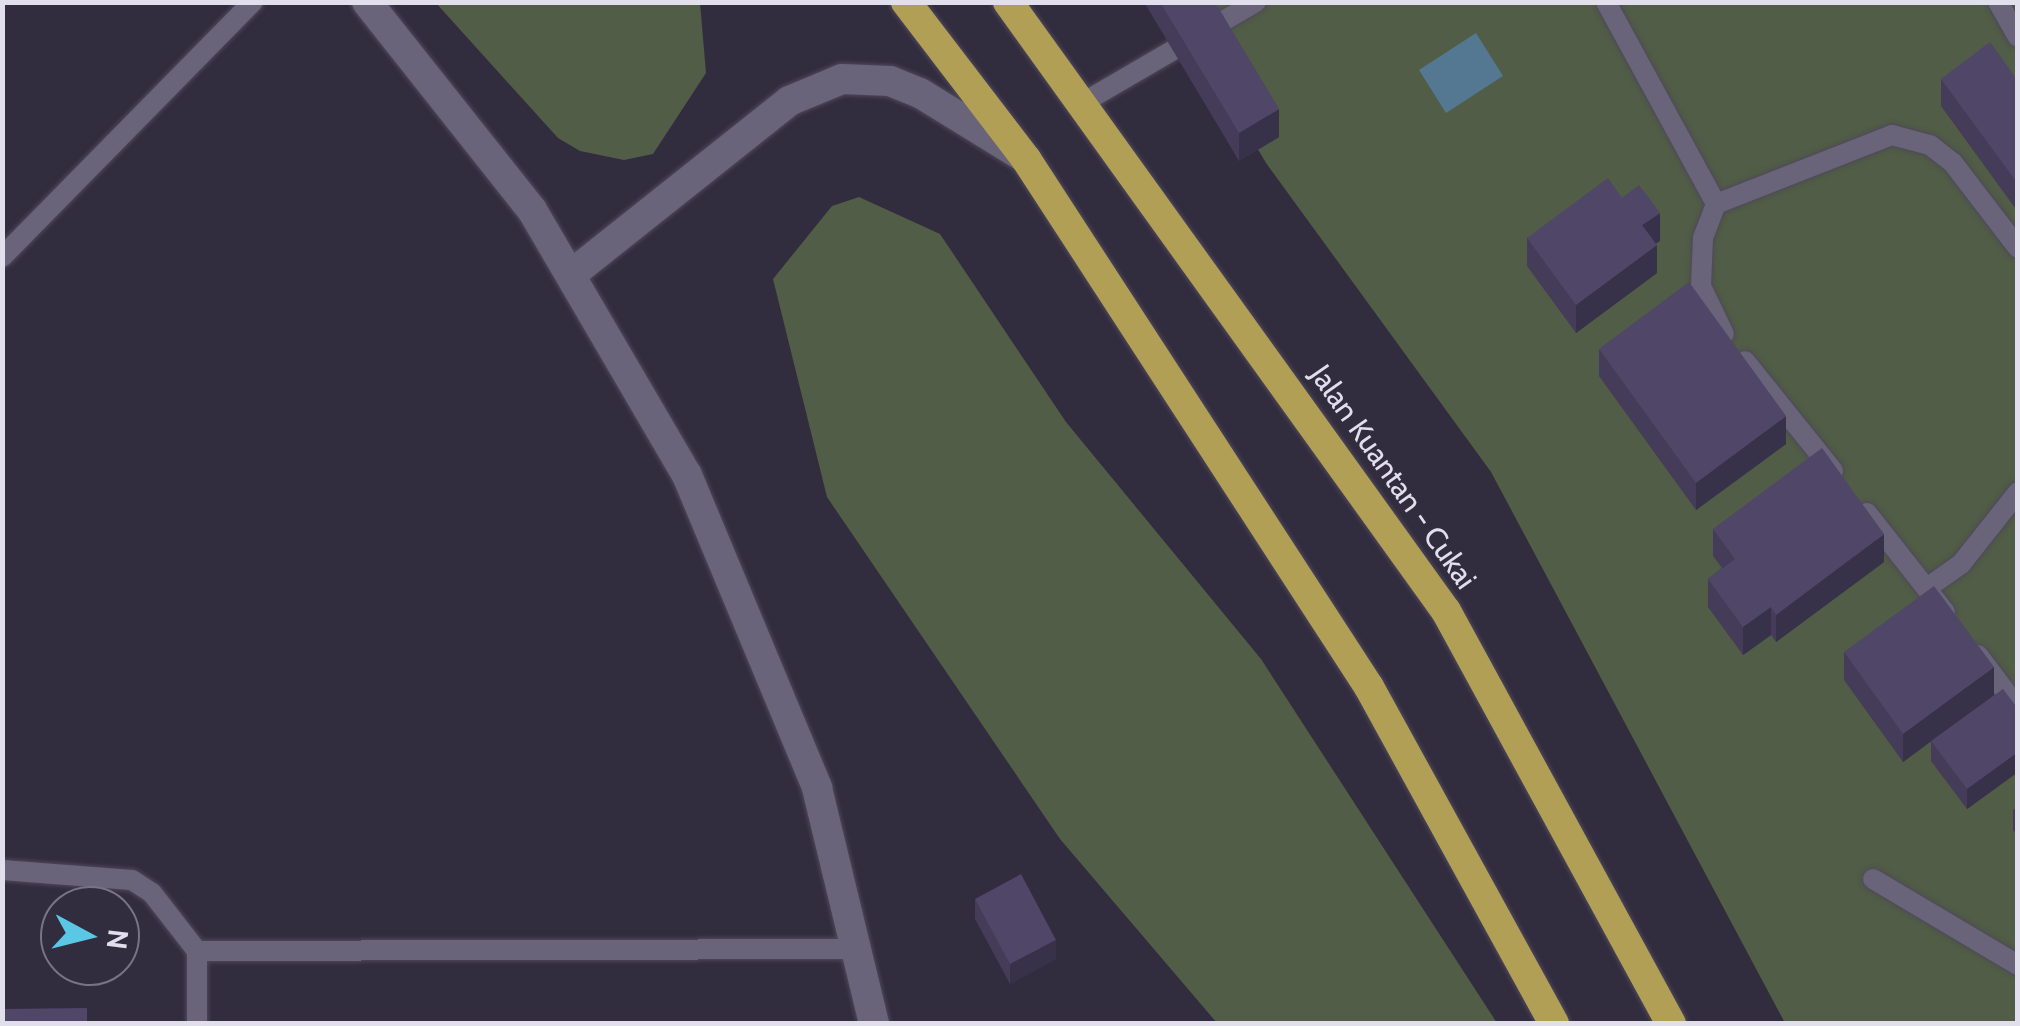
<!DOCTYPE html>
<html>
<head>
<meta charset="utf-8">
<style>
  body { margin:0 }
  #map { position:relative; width:2020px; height:1026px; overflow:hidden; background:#322c3f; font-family:Cabin,sans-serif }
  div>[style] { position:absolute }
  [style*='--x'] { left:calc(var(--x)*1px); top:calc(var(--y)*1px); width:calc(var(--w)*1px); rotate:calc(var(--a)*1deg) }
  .green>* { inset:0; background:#515d46 }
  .water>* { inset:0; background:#557892 }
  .roads { filter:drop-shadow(0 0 2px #4e4959) drop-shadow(0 0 2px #4e4959) }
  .lane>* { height:20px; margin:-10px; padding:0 10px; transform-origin:10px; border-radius:10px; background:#696479 }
  .street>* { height:30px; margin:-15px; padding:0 15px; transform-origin:15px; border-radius:15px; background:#696479 }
  .highway>* { height:30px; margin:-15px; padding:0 15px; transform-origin:15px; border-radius:15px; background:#b29f56 }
  .wall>* { inset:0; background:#443c59 }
  .shaded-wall>* { inset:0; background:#373149 }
  .building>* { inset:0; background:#4f4668 }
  span { translate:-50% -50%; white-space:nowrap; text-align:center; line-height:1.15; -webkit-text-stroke:8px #322c3f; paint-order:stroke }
  .street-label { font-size:30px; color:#e2dfec }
  .frame { position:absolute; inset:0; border:5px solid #e2dfec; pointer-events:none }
  .north { position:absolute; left:40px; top:886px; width:100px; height:100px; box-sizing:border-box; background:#322c3f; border:2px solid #787484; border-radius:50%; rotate:97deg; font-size:28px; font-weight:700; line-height:40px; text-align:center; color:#e2dfec }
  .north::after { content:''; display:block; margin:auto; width:35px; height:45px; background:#5ac8e5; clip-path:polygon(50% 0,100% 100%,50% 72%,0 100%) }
</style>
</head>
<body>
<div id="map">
  <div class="green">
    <i style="clip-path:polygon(436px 3px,700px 3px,706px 73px,653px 154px,624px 160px,580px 151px,558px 138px)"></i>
    <i style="clip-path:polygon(1171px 3px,2017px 3px,2017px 1023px,1785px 1023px,1491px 472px,1266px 163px)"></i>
    <i style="clip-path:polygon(859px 197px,940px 234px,1066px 422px,1261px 659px,1497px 1023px,1217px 1023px,1060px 839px,827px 497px,773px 279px,832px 206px)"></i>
  </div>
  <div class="water">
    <i style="clip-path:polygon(1476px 33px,1503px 76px,1446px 113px,1419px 70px)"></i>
  </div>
  <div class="roads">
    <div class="lane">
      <i style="--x:1606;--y:2;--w:230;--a:61.4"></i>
      <i style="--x:1716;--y:204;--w:36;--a:111"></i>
      <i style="--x:1703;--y:238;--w:48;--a:92.4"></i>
      <i style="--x:1701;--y:286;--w:53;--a:64.4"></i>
      <i style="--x:1998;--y:2;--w:40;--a:60.3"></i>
      <i style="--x:1084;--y:102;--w:199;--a:-30.2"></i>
      <i style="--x:1716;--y:204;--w:189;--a:-21.4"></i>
      <i style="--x:1892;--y:135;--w:39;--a:15"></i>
      <i style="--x:1930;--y:145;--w:29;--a:38"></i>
      <i style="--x:1953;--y:163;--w:107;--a:52.6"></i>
      <i style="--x:2;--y:257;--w:358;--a:-45.5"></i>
      <i style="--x:1745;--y:361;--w:141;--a:51.3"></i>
      <i style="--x:1867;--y:513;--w:126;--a:51.8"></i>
      <i style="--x:1927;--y:588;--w:42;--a:-35.2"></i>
      <i style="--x:1961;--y:564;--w:92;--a:-51.6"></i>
      <i style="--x:1978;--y:655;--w:66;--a:53"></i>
      <i style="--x:2;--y:870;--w:130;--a:4.4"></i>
      <i style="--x:132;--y:880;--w:24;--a:33"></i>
      <i style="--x:152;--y:893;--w:73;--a:52.2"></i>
      <i style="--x:197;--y:951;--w:73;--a:90"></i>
      <i style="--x:1873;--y:879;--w:169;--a:30.7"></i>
      <i style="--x:197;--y:951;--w:661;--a:-0.17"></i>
    </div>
    <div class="street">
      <i style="--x:367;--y:2;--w:265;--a:51.6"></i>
      <i style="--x:532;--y:210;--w:307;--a:59.7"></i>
      <i style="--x:687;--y:475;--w:339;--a:67.4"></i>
      <i style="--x:817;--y:788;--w:243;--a:76.4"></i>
      <i style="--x:573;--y:273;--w:276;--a:-38.5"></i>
      <i style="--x:789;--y:101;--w:57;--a:-22.5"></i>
      <i style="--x:842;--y:79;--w:48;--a:2.4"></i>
      <i style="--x:890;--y:81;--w:32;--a:22"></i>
      <i style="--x:920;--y:93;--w:122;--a:31.6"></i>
    </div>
    <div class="highway">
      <i style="--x:906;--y:2;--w:198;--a:52.6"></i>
      <i style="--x:1026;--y:159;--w:630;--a:56.99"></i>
      <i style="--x:1369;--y:687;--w:384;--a:61.2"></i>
      <i style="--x:1008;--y:2;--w:750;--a:54.28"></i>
      <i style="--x:1446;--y:611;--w:470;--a:61.4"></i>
    </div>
  </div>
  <div class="wall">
    <i style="clip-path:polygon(1144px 2px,1215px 2px,1279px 137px,1239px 161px)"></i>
    <i style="clip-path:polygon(1941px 79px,2018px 81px,2018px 212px,1941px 106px)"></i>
    <i style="clip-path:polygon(1527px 238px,1660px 241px,1656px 243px,1657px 273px,1576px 333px,1527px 266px)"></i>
    <i style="clip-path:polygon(1599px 349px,1786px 444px,1696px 510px,1599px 376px)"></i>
    <i style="clip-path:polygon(1713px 529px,1884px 562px,1776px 642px,1771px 635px,1743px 655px,1708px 607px,1708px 579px,1722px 568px,1713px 556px)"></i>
    <i style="clip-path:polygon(1844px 652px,1994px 695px,2018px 709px,2018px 772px,1967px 809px,1931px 761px,1931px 741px,1903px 762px,1844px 680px)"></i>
    <i style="clip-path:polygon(2018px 807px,2018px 836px,2013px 830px,2013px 810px)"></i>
    <i style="clip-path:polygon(975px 899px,1056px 959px,1010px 984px,975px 919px)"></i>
  </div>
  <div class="shaded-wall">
    <i style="clip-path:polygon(1279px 109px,1279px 137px,1239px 161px,1239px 133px)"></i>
    <i style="clip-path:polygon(1660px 213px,1660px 241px,1642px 253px,1642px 225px)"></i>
    <i style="clip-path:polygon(1657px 245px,1657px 273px,1576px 333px,1576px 305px)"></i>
    <i style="clip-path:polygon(1786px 416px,1786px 444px,1696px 510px,1696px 483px)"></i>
    <i style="clip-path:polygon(1884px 534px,1884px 562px,1776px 642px,1776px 615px)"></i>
    <i style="clip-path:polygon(1771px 607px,1771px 635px,1743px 655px,1743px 627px)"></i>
    <i style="clip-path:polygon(1994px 667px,1994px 695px,1903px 762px,1903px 734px)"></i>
    <i style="clip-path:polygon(2018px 752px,2018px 772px,1967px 809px,1967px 789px)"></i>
    <i style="clip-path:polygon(1056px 940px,1056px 959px,1010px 984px,1010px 964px)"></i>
  </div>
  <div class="building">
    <i style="clip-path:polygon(1160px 2px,1215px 2px,1279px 109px,1239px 133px)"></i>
    <i style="clip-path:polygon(1990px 42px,2018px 81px,2018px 184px,1941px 79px)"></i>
    <i style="clip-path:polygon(1608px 178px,1622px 198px,1639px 185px,1660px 213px,1642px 225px,1657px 245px,1576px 305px,1527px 238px)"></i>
    <i style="clip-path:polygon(1689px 282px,1786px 416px,1696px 483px,1599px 349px)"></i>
    <i style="clip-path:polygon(1822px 448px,1884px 534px,1776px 615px,1771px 607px,1743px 627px,1708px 579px,1735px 559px,1713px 529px)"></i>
    <i style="clip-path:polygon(1934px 586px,1994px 667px,1903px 734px,1844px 652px)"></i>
    <i style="clip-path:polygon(2003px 689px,2018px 709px,2018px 752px,1967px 789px,1931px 741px)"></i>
    <i style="clip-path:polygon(1021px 874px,1056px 940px,1010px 964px,975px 899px)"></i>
    <i style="clip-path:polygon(87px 1008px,87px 1024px,2px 1024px,2px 1009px)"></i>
  </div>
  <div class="street-label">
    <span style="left:1393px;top:477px;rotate:55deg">Jalan Kuantan - Cukai</span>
  </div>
  <div class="frame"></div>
  <div class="north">N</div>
</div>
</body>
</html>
